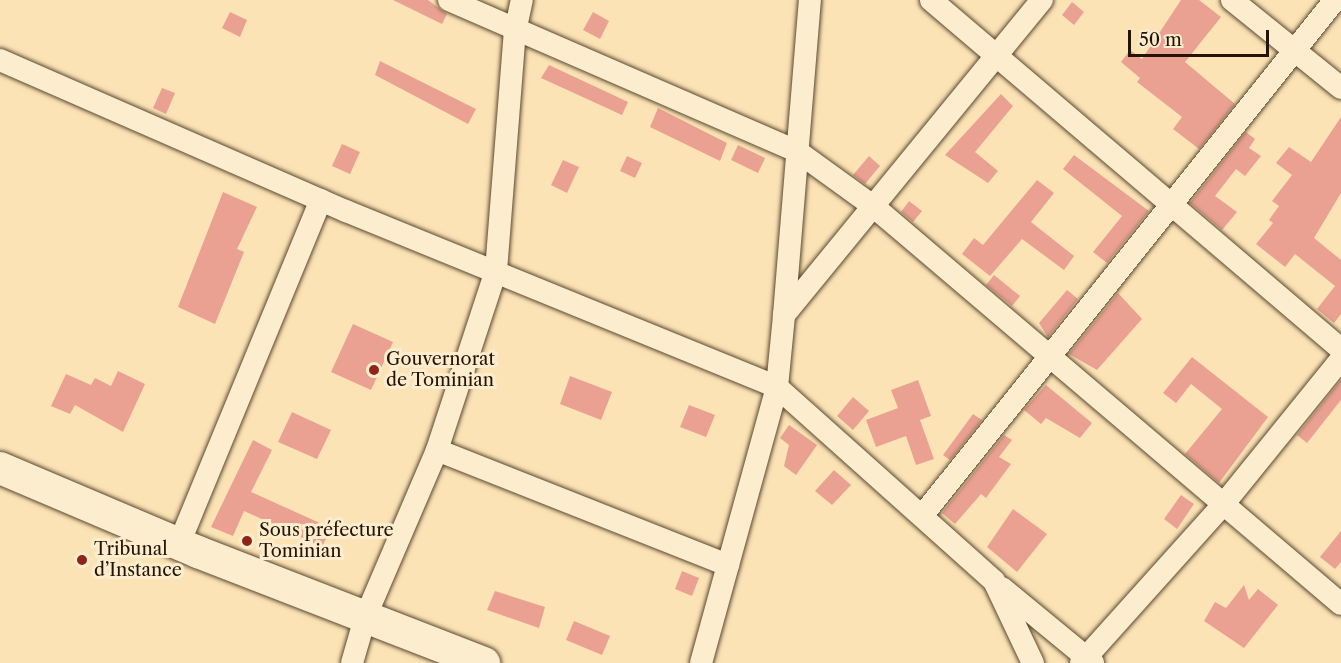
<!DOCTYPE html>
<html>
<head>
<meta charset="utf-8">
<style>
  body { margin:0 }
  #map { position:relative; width:1341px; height:663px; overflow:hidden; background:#fce3b5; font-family:"Libre Caslon Text",serif }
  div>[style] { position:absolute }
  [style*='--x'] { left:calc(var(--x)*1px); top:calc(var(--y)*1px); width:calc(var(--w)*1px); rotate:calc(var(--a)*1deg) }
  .building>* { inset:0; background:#eaa191 }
  .roads { filter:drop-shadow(0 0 2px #5a4830) drop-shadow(0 0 2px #5a4830) }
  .street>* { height:22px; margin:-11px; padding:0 11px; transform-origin:11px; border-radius:11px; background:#fdedcf }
  .secondary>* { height:32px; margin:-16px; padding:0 16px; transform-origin:16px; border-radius:16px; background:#fdedcf }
  .dots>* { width:16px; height:16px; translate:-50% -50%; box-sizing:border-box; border:3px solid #fdedcf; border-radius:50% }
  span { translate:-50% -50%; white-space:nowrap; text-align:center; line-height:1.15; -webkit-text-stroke:6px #fdedcf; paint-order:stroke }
  .poi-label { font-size:18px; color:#241403 }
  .left { translate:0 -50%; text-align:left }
  .scale { position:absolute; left:1128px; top:30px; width:141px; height:27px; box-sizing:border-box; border:3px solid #241403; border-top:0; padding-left:8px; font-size:18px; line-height:21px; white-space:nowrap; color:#241403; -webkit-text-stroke:4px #fdedcf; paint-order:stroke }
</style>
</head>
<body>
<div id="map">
  <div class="building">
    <i style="clip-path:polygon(393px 0,428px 0,447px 14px,442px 24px)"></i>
    <i style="clip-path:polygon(1181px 0,1199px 0,1221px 17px,1185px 62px,1235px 104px,1199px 149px,1173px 129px,1182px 117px,1137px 82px,1140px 78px,1121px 62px,1130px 50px,1142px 59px)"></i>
    <i style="clip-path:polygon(1072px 2px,1084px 12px,1074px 25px,1062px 15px)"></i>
    <i style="clip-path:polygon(230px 12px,247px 20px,240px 37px,222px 28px)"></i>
    <i style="clip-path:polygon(593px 12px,609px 21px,600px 39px,583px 30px)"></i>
    <i style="clip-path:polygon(380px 61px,476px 109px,468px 124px,375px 75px)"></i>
    <i style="clip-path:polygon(549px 65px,628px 102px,622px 115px,541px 78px)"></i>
    <i style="clip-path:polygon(162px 88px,175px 93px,166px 114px,153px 108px)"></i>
    <i style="clip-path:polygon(1001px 94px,1013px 106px,975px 152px,998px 171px,988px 183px,945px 155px)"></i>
    <i style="clip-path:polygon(658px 108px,727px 143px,720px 161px,650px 127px)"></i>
    <i style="clip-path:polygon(1341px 117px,1341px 193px,1314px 238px,1341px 260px,1341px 314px,1334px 323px,1317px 309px,1335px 286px,1295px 254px,1285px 267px,1256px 244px,1273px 223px,1269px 220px,1279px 206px,1272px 201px,1292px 175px,1276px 163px,1289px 147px,1311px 162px)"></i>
    <i style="clip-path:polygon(1246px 132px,1255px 139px,1249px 148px,1261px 156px,1245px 176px,1236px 169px,1215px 196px,1237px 212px,1222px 230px,1190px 203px)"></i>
    <i style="clip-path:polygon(342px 144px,360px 152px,350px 174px,332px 166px)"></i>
    <i style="clip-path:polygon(738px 145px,765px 158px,758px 173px,731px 160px)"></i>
    <i style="clip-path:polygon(1074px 155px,1149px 211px,1107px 263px,1093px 252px,1122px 216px,1063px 169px)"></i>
    <i style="clip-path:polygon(627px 156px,642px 163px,635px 178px,620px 171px)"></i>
    <i style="clip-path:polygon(869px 156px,880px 166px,865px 184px,853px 175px)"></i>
    <i style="clip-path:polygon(563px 160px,579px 167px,567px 193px,551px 185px)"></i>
    <i style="clip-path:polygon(1037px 180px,1054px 193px,1031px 222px,1074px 256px,1064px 270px,1022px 239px,990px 276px,962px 254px,974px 238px,983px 245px)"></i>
    <i style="clip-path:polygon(223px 192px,257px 207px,237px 249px,244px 252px,215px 324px,178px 307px)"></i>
    <i style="clip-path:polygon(909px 201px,922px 211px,913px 222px,901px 212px)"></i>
    <i style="clip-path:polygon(994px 275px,1020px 296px,1012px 306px,986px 285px)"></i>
    <i style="clip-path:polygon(1067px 290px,1078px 299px,1048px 337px,1039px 323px)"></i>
    <i style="clip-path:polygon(1118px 293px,1142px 319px,1097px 370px,1069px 354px)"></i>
    <i style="clip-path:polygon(353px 324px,393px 342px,371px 390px,331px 372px)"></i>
    <i style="clip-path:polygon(1192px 357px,1268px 417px,1219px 483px,1185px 454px,1222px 409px,1191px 384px,1176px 403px,1163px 393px)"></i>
    <i style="clip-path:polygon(118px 371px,145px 384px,123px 432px,75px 405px,70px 414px,51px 406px,66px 374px,91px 385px,95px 378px,111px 386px)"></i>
    <i style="clip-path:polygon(570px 376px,612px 392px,601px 420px,560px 404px)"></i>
    <i style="clip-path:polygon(918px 380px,931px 416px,920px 420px,934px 459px,916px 465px,906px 436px,876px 447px,866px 420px,898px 408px,891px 390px)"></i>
    <i style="clip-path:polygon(1341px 380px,1341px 400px,1307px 443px,1297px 435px)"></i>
    <i style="clip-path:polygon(1046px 385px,1092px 423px,1080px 438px,1046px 418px,1041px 424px,1024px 410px)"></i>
    <i style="clip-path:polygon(853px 397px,869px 411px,853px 430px,837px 416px)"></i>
    <i style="clip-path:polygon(689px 405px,715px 415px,706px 437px,680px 427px)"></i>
    <i style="clip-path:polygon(292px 412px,331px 430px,317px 459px,278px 442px)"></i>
    <i style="clip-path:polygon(973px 414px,982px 420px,950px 460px,943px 455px)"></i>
    <i style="clip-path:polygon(789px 425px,817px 445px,796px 475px,784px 466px,789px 445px,780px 438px)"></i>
    <i style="clip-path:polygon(1004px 435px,1012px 440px,999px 457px,1011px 464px,986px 498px,981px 494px,955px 524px,942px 513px)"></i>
    <i style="clip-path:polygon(253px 440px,272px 450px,251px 492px,331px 528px,322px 547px,244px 511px,233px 536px,211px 527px)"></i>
    <i style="clip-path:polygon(834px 470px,851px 485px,832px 505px,815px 491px)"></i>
    <i style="clip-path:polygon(1181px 495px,1194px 504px,1177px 529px,1164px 519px)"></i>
    <i style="clip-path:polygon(1013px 509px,1047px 534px,1017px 572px,987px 547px)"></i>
    <i style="clip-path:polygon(1341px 531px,1341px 562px,1335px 569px,1320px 557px)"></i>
    <i style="clip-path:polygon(682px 571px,699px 578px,692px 596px,675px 589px)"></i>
    <i style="clip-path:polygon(1244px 585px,1249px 600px,1258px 589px,1278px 605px,1244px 648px,1204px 621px,1215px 602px,1226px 608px)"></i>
    <i style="clip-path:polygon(495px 591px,545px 607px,539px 628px,487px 610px)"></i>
    <i style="clip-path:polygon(574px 621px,610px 636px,602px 655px,566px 640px)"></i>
  </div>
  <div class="roads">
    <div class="street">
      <i style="--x:449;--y:0;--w:379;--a:23.5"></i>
      <i style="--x:797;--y:151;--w:94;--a:35.9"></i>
      <i style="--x:873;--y:206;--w:614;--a:40.38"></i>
      <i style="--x:931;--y:0;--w:538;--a:40.41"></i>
      <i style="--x:1232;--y:0;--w:140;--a:38.9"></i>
      <i style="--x:0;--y:60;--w:378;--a:23.6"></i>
      <i style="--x:346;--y:211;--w:466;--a:22.2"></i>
      <i style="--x:777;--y:387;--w:291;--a:41.8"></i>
      <i style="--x:994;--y:581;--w:91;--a:64.6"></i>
      <i style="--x:784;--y:315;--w:316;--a:-85.3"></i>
      <i style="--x:437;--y:450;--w:313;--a:21.6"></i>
      <i style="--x:922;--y:516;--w:661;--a:-51.33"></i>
      <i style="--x:179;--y:544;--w:372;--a:-67.6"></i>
      <i style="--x:1002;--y:588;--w:118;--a:39.5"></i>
      <i style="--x:352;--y:663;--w:47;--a:-73.9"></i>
      <i style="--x:365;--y:618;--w:183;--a:-66.8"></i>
      <i style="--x:437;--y:450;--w:188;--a:-71.8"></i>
      <i style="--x:496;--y:271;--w:240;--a:-85.5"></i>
      <i style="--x:515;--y:32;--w:33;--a:-78"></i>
      <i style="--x:701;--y:663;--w:286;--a:-74.6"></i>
      <i style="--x:777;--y:387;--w:72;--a:-84.4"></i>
      <i style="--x:784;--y:315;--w:407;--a:-50.7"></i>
      <i style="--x:1081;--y:663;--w:211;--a:-48.1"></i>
      <i style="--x:1222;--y:506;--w:189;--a:-51"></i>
    </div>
    <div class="secondary">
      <i style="--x:0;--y:468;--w:215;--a:23"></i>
      <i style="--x:198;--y:552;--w:307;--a:21.2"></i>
    </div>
  </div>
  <div class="dots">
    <i style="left:374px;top:370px;background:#8f2418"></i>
    <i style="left:247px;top:541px;background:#8f2418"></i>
    <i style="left:82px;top:560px;background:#8f2418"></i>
  </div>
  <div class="poi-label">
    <span class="left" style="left:386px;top:370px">Gouvernorat<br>de Tominian</span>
    <span class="left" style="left:259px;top:541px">Sous préfecture<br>Tominian</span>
    <span class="left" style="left:94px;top:560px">Tribunal<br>d’Instance</span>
  </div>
  <div class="scale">50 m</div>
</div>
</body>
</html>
